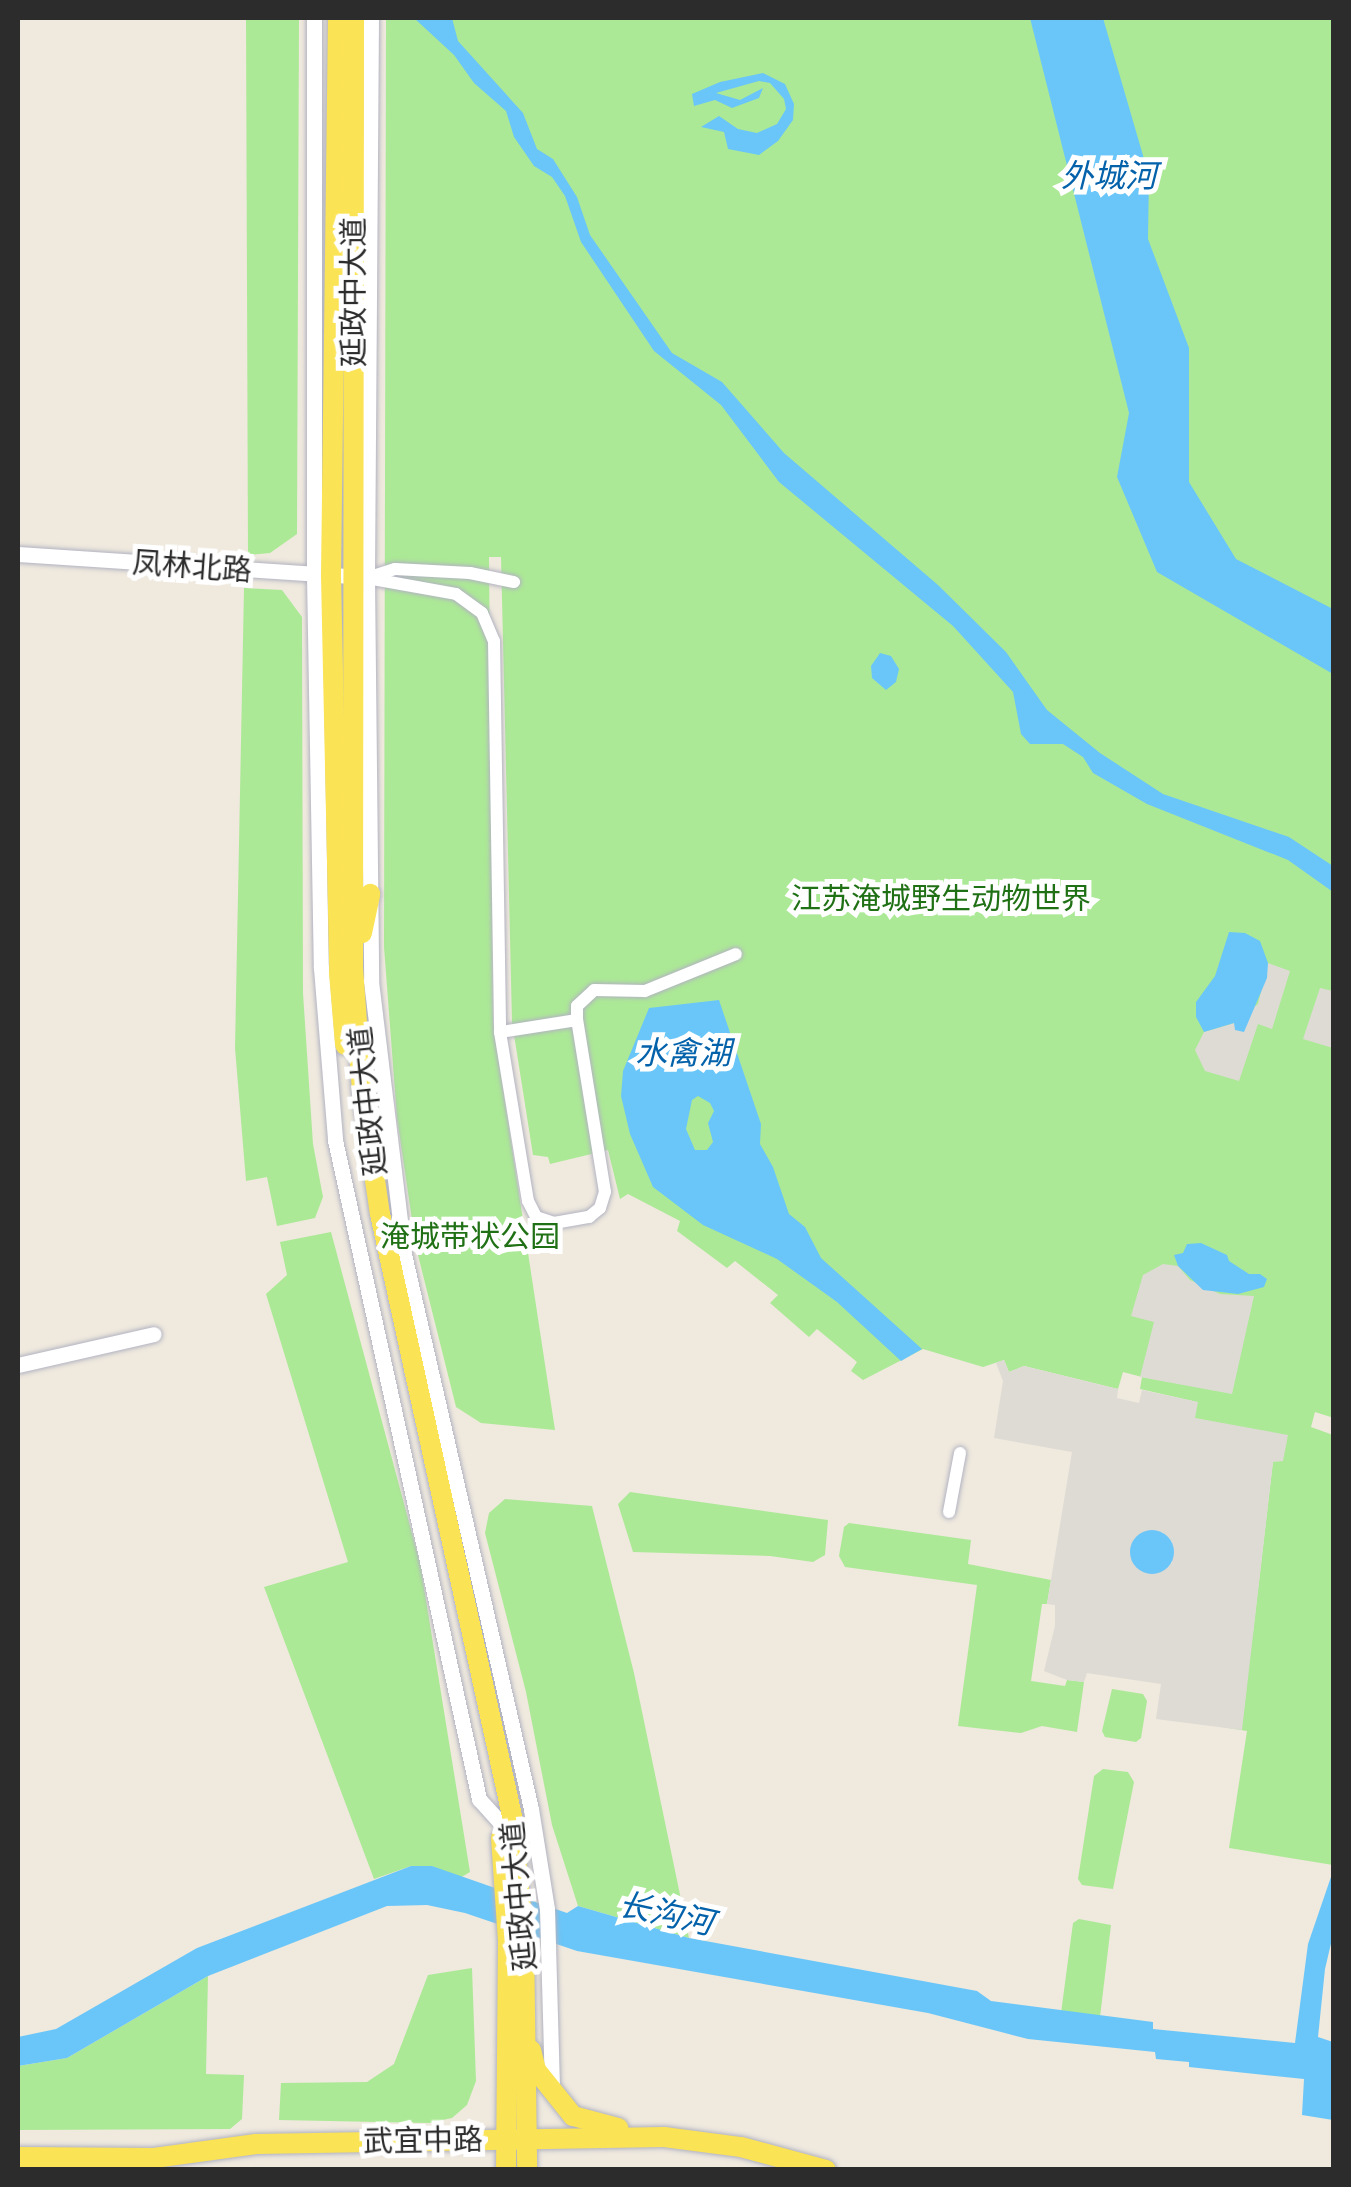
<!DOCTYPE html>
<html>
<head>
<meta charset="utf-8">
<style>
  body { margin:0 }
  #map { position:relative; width:1351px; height:2187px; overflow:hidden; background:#efe9de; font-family:Quicksand,"Noto Sans SC",sans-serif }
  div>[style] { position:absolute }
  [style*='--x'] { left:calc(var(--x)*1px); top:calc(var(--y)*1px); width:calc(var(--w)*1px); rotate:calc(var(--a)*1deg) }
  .green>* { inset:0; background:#ace996 }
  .plaza>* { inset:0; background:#dedbd5 }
  .water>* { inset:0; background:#6ac6f8 }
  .round { border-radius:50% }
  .roads { filter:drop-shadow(0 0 2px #b2b3c1) drop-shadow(0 0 2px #b2b3c1) }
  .minor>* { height:12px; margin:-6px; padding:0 6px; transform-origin:6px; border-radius:6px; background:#fff }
  .tertiary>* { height:15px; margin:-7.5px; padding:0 7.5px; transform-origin:7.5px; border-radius:7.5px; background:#fff }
  .primary>* { height:20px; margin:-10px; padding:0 10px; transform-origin:10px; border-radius:10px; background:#fbe356 }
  span { translate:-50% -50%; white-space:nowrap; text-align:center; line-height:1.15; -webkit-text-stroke:10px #fff; paint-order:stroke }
  .street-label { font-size:30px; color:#2c2c2c }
  .park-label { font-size:30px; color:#207115 }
  .water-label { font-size:32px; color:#0362aa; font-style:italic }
  .frame { position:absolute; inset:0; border:20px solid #2c2c2c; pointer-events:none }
</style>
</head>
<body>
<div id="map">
  <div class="green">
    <i style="clip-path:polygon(246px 18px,299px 18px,297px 534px,270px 553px,248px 555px)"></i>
    <i style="clip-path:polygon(386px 18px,1333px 18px,1334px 1418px,1315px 1412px,1311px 1427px,1333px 1435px,1333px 1865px,1229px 1848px,1247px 1731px,1222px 1727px,1253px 1632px,1273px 1461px,1226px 1425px,1194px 1418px,1197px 1402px,1140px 1389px,1142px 1377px,1123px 1372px,1118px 1389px,1024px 1366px,1009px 1372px,1004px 1360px,983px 1367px,923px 1349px,863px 1380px,851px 1371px,857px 1362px,817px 1329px,809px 1337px,770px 1303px,778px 1295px,735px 1261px,727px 1268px,677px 1231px,680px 1221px,628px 1194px,620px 1199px,608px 1150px,550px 1164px,548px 1157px,533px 1155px,512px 1022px,501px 557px,489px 557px,493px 1023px,555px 1430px,481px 1423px,456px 1407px,416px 1247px,397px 1118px,384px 947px)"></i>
    <i style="clip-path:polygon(244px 588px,282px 590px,302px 617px,303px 993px,313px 1144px,323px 1197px,315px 1218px,277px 1226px,267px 1177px,246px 1181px,235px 1048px)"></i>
    <i style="clip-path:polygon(331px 1232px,420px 1563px,470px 1872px,460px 1878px,432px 1866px,411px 1866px,374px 1879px,264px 1587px,348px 1562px,266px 1294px,287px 1275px,280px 1242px)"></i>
    <i style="clip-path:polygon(630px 1492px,828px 1520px,825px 1555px,813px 1562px,770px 1556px,633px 1552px,618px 1504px)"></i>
    <i style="clip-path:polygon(505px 1499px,592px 1506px,634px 1673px,689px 1938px,578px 1906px,552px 1825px,526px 1692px,485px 1533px,489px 1513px)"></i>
    <i style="clip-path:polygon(849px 1523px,971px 1540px,968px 1564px,1051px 1580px,1047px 1604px,1042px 1604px,1031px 1681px,1065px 1686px,1067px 1680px,1084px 1682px,1077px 1732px,1042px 1726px,1021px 1733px,958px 1726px,977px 1585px,845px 1567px,839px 1556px,844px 1527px)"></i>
    <i style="clip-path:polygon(1112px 1689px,1143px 1694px,1147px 1701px,1141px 1738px,1136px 1742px,1105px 1737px,1102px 1731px)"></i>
    <i style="clip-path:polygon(1103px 1769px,1128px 1772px,1134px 1782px,1113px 1889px,1082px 1885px,1078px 1879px,1094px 1776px)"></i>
    <i style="clip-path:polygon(1079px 1919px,1111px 1925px,1100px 2017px,1061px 2013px,1073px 1923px)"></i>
    <i style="clip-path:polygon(472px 1968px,476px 2081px,467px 2105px,452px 2118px,429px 2123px,279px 2120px,281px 2083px,367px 2082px,394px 2064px,428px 1975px)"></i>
    <i style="clip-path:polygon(208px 1976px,206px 2074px,244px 2075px,242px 2119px,230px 2129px,18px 2130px,18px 2066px,67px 2058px)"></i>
  </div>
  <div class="plaza">
    <i style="clip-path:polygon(1268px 963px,1290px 971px,1272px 1029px,1258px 1024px,1239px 1081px,1205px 1071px,1195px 1050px,1204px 1032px,1234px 1023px,1258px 1004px)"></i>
    <i style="clip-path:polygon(1320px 988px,1333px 991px,1333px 1048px,1303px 1039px)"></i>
    <i style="clip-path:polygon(1163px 1264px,1178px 1266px,1190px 1280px,1220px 1294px,1254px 1296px,1232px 1394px,1140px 1377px,1154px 1322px,1131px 1316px,1143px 1275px)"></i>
    <i style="clip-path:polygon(evenodd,1004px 1360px,1009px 1372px,1024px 1366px,1118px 1389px,1117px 1398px,1139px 1403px,1142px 1390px,1198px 1402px,1195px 1418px,1288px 1435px,1283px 1461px,1273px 1462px,1242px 1730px,1156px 1719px,1161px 1684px,1087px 1673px,1084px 1682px,1067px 1680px,1044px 1671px,1055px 1626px,1055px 1605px,1047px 1604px,1072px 1452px,994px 1438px,1003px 1381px,996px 1363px,1004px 1360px,1162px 1532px,1172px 1542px,1172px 1563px,1140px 1570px,1131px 1558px,1162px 1532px)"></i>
  </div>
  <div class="water">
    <i style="clip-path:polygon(414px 18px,452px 18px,458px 41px,523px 113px,537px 149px,553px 159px,577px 197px,590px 235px,672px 353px,722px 382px,784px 453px,938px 585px,1006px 652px,1047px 710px,1100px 753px,1163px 794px,1289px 837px,1333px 866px,1333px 892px,1288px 860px,1147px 804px,1093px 773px,1083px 757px,1063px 744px,1030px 744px,1021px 734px,1013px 692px,953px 626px,779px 482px,721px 405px,654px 351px,581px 242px,565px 196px,552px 177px,534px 166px,514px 137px,506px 111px,474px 83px,454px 55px)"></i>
    <i style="clip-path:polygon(1030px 18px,1103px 18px,1149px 176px,1148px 239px,1189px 348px,1189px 482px,1236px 559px,1333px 609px,1333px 674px,1157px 572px,1117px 477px,1129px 413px)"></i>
    <i style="clip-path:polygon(763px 73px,785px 84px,794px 104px,793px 120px,778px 141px,759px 155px,728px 149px,724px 132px,701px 127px,719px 116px,738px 129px,757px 133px,777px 124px,786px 109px,784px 99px,770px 83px,759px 81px,716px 93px,740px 100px,763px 88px,759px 98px,732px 108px,715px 100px,694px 106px,692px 94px,720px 82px)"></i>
    <i style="clip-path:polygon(880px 653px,891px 656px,899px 669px,896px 682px,886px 690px,872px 678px,871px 666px)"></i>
    <i style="clip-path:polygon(1229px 932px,1245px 933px,1260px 941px,1268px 963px,1267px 978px,1244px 1032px,1235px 1030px,1234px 1023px,1204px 1032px,1196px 1017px,1196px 1002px,1215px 976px)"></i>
    <i style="clip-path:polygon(evenodd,719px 1000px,761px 1124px,760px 1144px,773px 1167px,789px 1214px,805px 1227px,821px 1258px,922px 1349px,901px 1361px,837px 1302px,777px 1259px,703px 1225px,653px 1187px,630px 1134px,621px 1096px,623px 1071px,649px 1008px,719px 1000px,698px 1096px,710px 1103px,714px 1111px,708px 1123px,713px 1142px,707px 1150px,695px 1150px,686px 1129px,692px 1100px,698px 1096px)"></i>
    <i style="clip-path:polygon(1201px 1243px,1227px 1255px,1229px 1261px,1249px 1274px,1260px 1274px,1267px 1279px,1264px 1287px,1238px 1294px,1203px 1290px,1178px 1266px,1174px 1255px,1183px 1253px,1187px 1244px)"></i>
    <i class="round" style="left:1130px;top:1530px;width:44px;height:44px"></i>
    <i style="clip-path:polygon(411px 1866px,432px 1866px,567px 1913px,578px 1906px,689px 1938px,977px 1991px,991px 2001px,1153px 2022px,1153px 2029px,1295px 2043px,1308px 1944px,1333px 1871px,1333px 1935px,1325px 1969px,1318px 2037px,1333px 2042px,1333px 2120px,1302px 2115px,1304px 2079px,1189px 2067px,1189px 2062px,1156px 2059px,1155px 2052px,1028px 2039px,928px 2013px,577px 1951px,465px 1913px,427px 1905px,387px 1906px,208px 1976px,67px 2058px,18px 2066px,18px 2037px,56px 2029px,197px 1948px)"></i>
  </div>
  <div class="roads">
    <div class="minor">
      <i style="--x:370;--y:577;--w:26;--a:-18"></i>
      <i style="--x:395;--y:569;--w:75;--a:3.1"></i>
      <i style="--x:470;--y:573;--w:45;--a:11.6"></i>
      <i style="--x:367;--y:578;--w:90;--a:10.2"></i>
      <i style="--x:456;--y:594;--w:32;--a:36"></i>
      <i style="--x:482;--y:613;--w:30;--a:67"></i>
      <i style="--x:494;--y:641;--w:391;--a:89.1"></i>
      <i style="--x:500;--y:1032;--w:171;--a:80.6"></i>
      <i style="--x:528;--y:1201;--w:18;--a:63"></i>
      <i style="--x:536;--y:1217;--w:19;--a:18"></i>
      <i style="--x:554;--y:1223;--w:36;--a:-10"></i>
      <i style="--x:589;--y:1217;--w:14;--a:-39"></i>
      <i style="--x:600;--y:1208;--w:17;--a:-73"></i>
      <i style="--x:605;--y:1192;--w:174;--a:-99.2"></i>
      <i style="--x:577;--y:1020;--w:78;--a:171.1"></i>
      <i style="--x:577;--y:1020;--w:14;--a:-90"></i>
      <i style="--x:577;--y:1006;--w:23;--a:-43"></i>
      <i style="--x:594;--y:990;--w:51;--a:1.1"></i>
      <i style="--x:645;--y:991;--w:98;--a:-22.1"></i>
      <i style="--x:949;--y:1512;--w:60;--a:-79.4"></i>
    </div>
    <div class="tertiary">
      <i style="--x:314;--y:18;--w:557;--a:90"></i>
      <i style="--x:314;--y:575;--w:393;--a:89"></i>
      <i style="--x:321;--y:968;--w:173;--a:85.3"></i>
      <i style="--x:335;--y:1140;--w:675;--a:77.67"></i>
      <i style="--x:479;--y:1799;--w:30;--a:48"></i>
      <i style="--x:371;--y:18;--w:560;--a:90.41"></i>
      <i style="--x:367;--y:578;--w:403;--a:89.4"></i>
      <i style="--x:371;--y:981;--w:275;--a:83.1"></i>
      <i style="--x:404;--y:1254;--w:569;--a:77.11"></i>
      <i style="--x:531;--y:1809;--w:101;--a:80.9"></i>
      <i style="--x:547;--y:1909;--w:182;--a:88.4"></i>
      <i style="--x:18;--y:554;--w:345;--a:3.8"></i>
      <i style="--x:18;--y:1365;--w:139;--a:-12.8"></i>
    </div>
    <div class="primary">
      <i style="--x:338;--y:18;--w:558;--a:90.72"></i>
      <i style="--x:331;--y:576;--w:397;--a:88.8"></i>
      <i style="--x:339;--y:973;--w:72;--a:85.2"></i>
      <i style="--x:354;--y:18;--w:950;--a:90.06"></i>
      <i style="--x:353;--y:968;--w:123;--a:85.8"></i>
      <i style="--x:362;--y:1091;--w:124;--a:81.7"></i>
      <i style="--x:380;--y:1214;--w:616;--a:77.63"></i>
      <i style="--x:512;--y:1816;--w:126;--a:84.5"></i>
      <i style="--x:524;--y:1941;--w:229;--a:89.2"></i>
      <i style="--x:362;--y:933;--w:40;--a:-78"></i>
      <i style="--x:501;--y:1838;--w:104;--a:86.1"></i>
      <i style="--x:508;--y:1942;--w:228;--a:90.5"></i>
      <i style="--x:531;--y:2050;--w:21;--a:76"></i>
      <i style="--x:536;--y:2070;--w:59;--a:51.2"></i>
      <i style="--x:573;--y:2116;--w:47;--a:14.9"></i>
      <i style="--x:18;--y:2157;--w:136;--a:0.4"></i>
      <i style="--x:154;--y:2158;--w:103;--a:-7.8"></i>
      <i style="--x:256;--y:2144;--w:408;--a:-1"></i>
      <i style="--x:664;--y:2137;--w:78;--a:7.4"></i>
      <i style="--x:741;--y:2147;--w:88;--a:15.1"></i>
    </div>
  </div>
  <div class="street-label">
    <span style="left:353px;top:292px;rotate:-90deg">延政中大道</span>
    <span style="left:192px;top:566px;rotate:4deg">凤林北路</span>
    <span style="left:367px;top:1101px;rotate:-96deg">延政中大道</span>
    <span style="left:518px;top:1896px;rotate:-95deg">延政中大道</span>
    <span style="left:423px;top:2140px;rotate:-1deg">武宜中路</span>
  </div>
  <div class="park-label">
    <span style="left:941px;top:898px">江苏淹城野生动物世界</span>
    <span style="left:470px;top:1236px">淹城带状公园</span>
  </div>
  <div class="water-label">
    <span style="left:1109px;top:175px">外城河</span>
    <span style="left:683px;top:1052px">水禽湖</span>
    <span style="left:666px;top:1913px;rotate:12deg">长沟河</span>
  </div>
  <div class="frame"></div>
</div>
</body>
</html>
